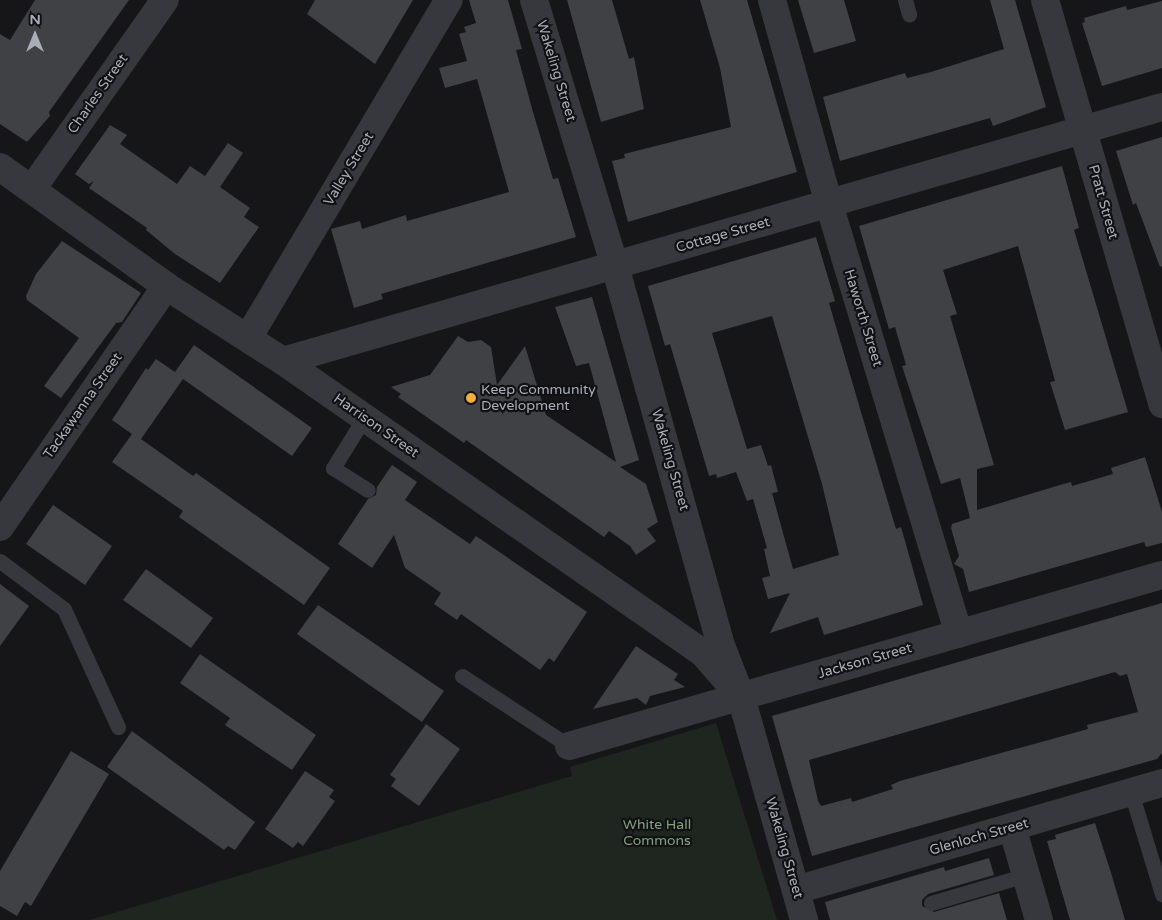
<!DOCTYPE html>
<html>
<head>
<meta charset="utf-8">
<style>
  body { margin:0 }
  #map { position:relative; width:1162px; height:920px; overflow:hidden; background:#161618; font-family:"Varela Round",sans-serif }
  div>[style] { position:absolute }
  [style*='--x'] { left:calc(var(--x)*1px); top:calc(var(--y)*1px); width:calc(var(--w)*1px); rotate:calc(var(--a)*1deg) }
  .green>* { inset:0; background:#1e261f }
  .building>* { inset:0; background:#404145 }
  .lane>* { height:15px; margin:-7.5px; padding:0 7.5px; transform-origin:7.5px; border-radius:7.5px; background:#37383d }
  .street>* { height:28px; margin:-14px; padding:0 14px; transform-origin:14px; border-radius:14px; background:#37383d }
  .dots>* { width:14px; height:14px; translate:-50% -50%; box-sizing:border-box; border:2px solid #111113; border-radius:50% }
  span { translate:-50% -50%; white-space:nowrap; text-align:center; line-height:1.15; -webkit-text-stroke:4.5px #111113; paint-order:stroke }
  .street-label { font-size:14px; color:#a8adb8 }
  .poi-label { font-size:14px; color:#a8adb8 }
  .left { translate:0 -50%; text-align:left }
  .park-label { font-size:14px; color:#7fa381 }
  .north { position:absolute; left:10px; top:10px; width:50px; height:50px; -webkit-text-stroke:4px #111113; paint-order:stroke; rotate:0deg; font-size:14px; font-weight:700; line-height:20px; text-align:center; color:#a8adb8 }
  .north::after { content:''; display:block; margin:auto; width:18px; height:22px; background:#a8adb8; clip-path:polygon(50% 0,100% 100%,50% 72%,0 100%) }
</style>
</head>
<body>
<div id="map">
  <div class="green">
    <i style="clip-path:polygon(716px 723px,777px 920px,90px 920px,572px 776px,570px 767px)"></i>
  </div>
  <div class="building">
    <i style="clip-path:polygon(35px 0,129px 0,49px 112px,50px 116px,27px 142px,0 124px,0 34px,10px 40px)"></i>
    <i style="clip-path:polygon(315px 0,413px 0,375px 64px,307px 14px)"></i>
    <i style="clip-path:polygon(469px 0,508px 0,522px 49px,516px 50px,533px 112px,553px 179px,558px 178px,576px 237px,381px 294px,383px 299px,354px 308px,331px 229px,360px 221px,362px 229px,406px 215px,407px 221px,509px 192px,477px 79px,445px 88px,439px 68px,467px 61px,459px 34px,466px 32px,464px 27px,476px 23px)"></i>
    <i style="clip-path:polygon(567px 0,612px 0,629px 59px,634px 57px,644px 109px,601px 122px)"></i>
    <i style="clip-path:polygon(700px 0,747px 0,797px 172px,628px 222px,612px 161px,625px 158px,624px 154px,731px 127px,720px 68px)"></i>
    <i style="clip-path:polygon(798px 0,844px 0,856px 41px,814px 53px)"></i>
    <i style="clip-path:polygon(990px 0,1015px 0,1046px 107px,993px 126px,990px 118px,840px 161px,823px 97px,905px 73px,907px 78px,931px 72px,1004px 49px)"></i>
    <i style="clip-path:polygon(1162px 1px,1162px 68px,1102px 86px,1082px 23px,1085px 22px,1084px 18px,1126px 6px,1127px 10px)"></i>
    <i style="clip-path:polygon(110px 125px,127px 135px,120px 144px,177px 184px,190px 166px,205px 176px,228px 143px,243px 153px,220px 187px,250px 208px,244px 217px,259px 227px,220px 283px,175px 254px,146px 230px,147px 228px,89px 188px,94px 181px,89px 184px,75px 174px)"></i>
    <i style="clip-path:polygon(1162px 137px,1162px 266px,1160px 267px,1136px 203px,1133px 205px,1116px 151px)"></i>
    <i style="clip-path:polygon(1062px 166px,1079px 228px,1074px 230px,1128px 412px,1065px 430px,1050px 382px,1055px 381px,1018px 246px,943px 270px,957px 314px,950px 316px,994px 465px,977px 469px,977px 510px,1060px 485px,1071px 482px,1072px 486px,1113px 474px,1111px 468px,1145px 457px,1162px 512px,1162px 543px,1146px 547px,1144px 542px,969px 592px,963px 569px,954px 564px,959px 556px,951px 528px,952px 524px,970px 518px,960px 478px,941px 484px,902px 366px,906px 365px,895px 327px,889px 329px,859px 226px)"></i>
    <i style="clip-path:polygon(evenodd,816px 237px,835px 301px,829px 303px,861px 412px,896px 529px,901px 527px,923px 605px,824px 635px,818px 617px,770px 633px,790px 593px,768px 599px,762px 578px,770px 576px,764px 549px,767px 548px,753px 499px,747px 501px,736px 472px,717px 478px,716px 474px,709px 476px,670px 344px,665px 346px,648px 286px,816px 237px,772px 316px,822px 484px,839px 555px,793px 569px,772px 493px,778px 492px,771px 465px,768px 466px,761px 445px,747px 449px,712px 333px,772px 316px)"></i>
    <i style="clip-path:polygon(62px 241px,141px 293px,122px 322px,116px 323px,61px 398px,44px 386px,79px 338px,27px 300px,26px 296px,36px 274px)"></i>
    <i style="clip-path:polygon(592px 297px,639px 460px,620px 467px,646px 484px,658px 522px,647px 529px,656px 541px,636px 555px,630px 546px,609px 531px,604px 537px,466px 440px,464px 443px,398px 397px,401px 394px,391px 387px,430px 375px,458px 336px,468px 342px,481px 340px,491px 347px,497px 385px,525px 346px,546px 415px,616px 462px,589px 363px,576px 366px,555px 307px)"></i>
    <i style="clip-path:polygon(194px 345px,312px 428px,292px 456px,183px 379px,141px 439px,193px 476px,196px 473px,330px 568px,304px 605px,179px 517px,183px 511px,112px 462px,132px 434px,112px 420px,146px 368px,148px 370px,156px 359px,175px 372px)"></i>
    <i style="clip-path:polygon(392px 465px,417px 482px,405px 500px,470px 544px,476px 536px,587px 612px,554px 662px,549px 658px,540px 670px,461px 614px,457px 620px,434px 604px,441px 593px,405px 568px,394px 535px,372px 568px,338px 544px,368px 499px,376px 495px,377px 487px)"></i>
    <i style="clip-path:polygon(53px 505px,112px 546px,85px 585px,26px 544px)"></i>
    <i style="clip-path:polygon(146px 569px,213px 618px,191px 648px,123px 600px)"></i>
    <i style="clip-path:polygon(0 584px,29px 606px,0 646px)"></i>
    <i style="clip-path:polygon(evenodd,1162px 603px,1162px 753px,1157px 759px,812px 856px,772px 716px,1162px 603px,1115px 672px,1120px 676px,1127px 674px,1138px 712px,1087px 725px,1088px 729px,900px 781px,891px 785px,893px 789px,852px 802px,851px 798px,821px 806px,818px 801px,809px 760px,1115px 672px)"></i>
    <i style="clip-path:polygon(318px 605px,444px 691px,422px 722px,297px 634px)"></i>
    <i style="clip-path:polygon(636px 646px,678px 674px,674px 680px,685px 687px,650px 696px,646px 705px,637px 698px,593px 709px)"></i>
    <i style="clip-path:polygon(200px 654px,316px 735px,292px 770px,225px 725px,230px 718px,180px 683px)"></i>
    <i style="clip-path:polygon(426px 724px,460px 749px,419px 806px,391px 786px,396px 779px,390px 775px)"></i>
    <i style="clip-path:polygon(132px 731px,255px 822px,235px 850px,228px 846px,224px 850px,107px 767px)"></i>
    <i style="clip-path:polygon(71px 751px,109px 774px,31px 906px,25px 902px,17px 916px,0 906px,0 871px)"></i>
    <i style="clip-path:polygon(305px 771px,334px 790px,329px 797px,335px 801px,303px 846px,298px 842px,293px 848px,265px 829px)"></i>
    <i style="clip-path:polygon(1095px 823px,1112px 876px,1125px 920px,1070px 920px,1047px 841px,1056px 839px,1055px 835px)"></i>
    <i style="clip-path:polygon(989px 858px,994px 875px,928px 894px,922px 900px,922px 906px,934px 912px,999px 893px,1007px 920px,830px 920px,825px 902px,944px 867px,945px 871px)"></i>
  </div>
  <div class="lane">
    <i style="--x:905;--y:0;--w:15;--a:74"></i>
    <i style="--x:364;--y:418;--w:59;--a:121.8"></i>
    <i style="--x:333;--y:468;--w:41;--a:32.2"></i>
    <i style="--x:0;--y:561;--w:80;--a:36.9"></i>
    <i style="--x:64;--y:609;--w:130;--a:65.4"></i>
    <i style="--x:462;--y:676;--w:128;--a:33.2"></i>
    <i style="--x:1131;--y:792;--w:107;--a:73.1"></i>
    <i style="--x:931;--y:903;--w:99;--a:-16.4"></i>
  </div>
  <div class="street">
    <i style="--x:534;--y:0;--w:278;--a:73.1"></i>
    <i style="--x:615;--y:266;--w:397;--a:74.4"></i>
    <i style="--x:722;--y:648;--w:53;--a:68.8"></i>
    <i style="--x:741;--y:697;--w:232;--a:74.2"></i>
    <i style="--x:772;--y:0;--w:212;--a:74.4"></i>
    <i style="--x:829;--y:204;--w:449;--a:73.2"></i>
    <i style="--x:1045;--y:0;--w:421;--a:73.8"></i>
    <i style="--x:0;--y:167;--w:204;--a:35.6"></i>
    <i style="--x:166;--y:286;--w:139;--a:32.7"></i>
    <i style="--x:283;--y:361;--w:512;--a:34.81"></i>
    <i style="--x:703;--y:653;--w:40;--a:49"></i>
    <i style="--x:32;--y:189;--w:231;--a:-54.9"></i>
    <i style="--x:248;--y:338;--w:393;--a:-59.3"></i>
    <i style="--x:283;--y:361;--w:915;--a:-16.12"></i>
    <i style="--x:0;--y:527;--w:293;--a:-55.4"></i>
    <i style="--x:569;--y:746;--w:617;--a:-16.09"></i>
    <i style="--x:1012;--y:827;--w:97;--a:73.8"></i>
    <i style="--x:796;--y:890;--w:381;--a:-16.3"></i>
  </div>
  <div class="dots">
    <i style="left:471px;top:398px;background:#f2b134"></i>
  </div>
  <div class="street-label">
    <span style="left:556px;top:71px;rotate:73deg">Wakeling Street</span>
    <span style="left:98px;top:94px;rotate:-55deg">Charles Street</span>
    <span style="left:349px;top:169px;rotate:-59deg">Valley Street</span>
    <span style="left:1103px;top:202px;rotate:74deg">Pratt Street</span>
    <span style="left:723px;top:235px;rotate:-16deg">Cottage Street</span>
    <span style="left:863px;top:318px;rotate:73deg">Haworth Street</span>
    <span style="left:83px;top:406px;rotate:-55deg">Tackawanna Street</span>
    <span style="left:376px;top:426px;rotate:35deg">Harrison Street</span>
    <span style="left:670px;top:460px;rotate:74deg">Wakeling Street</span>
    <span style="left:865px;top:661px;rotate:-16deg">Jackson Street</span>
    <span style="left:979px;top:837px;rotate:-16deg">Glenloch Street</span>
    <span style="left:784px;top:848px;rotate:74deg">Wakeling Street</span>
  </div>
  <div class="poi-label">
    <span class="left" style="left:481px;top:398px">Keep Community<br>Development</span>
  </div>
  <div class="park-label">
    <span style="left:657px;top:833px">White Hall<br>Commons</span>
  </div>
  <div class="north">N</div>
</div>
</body>
</html>
